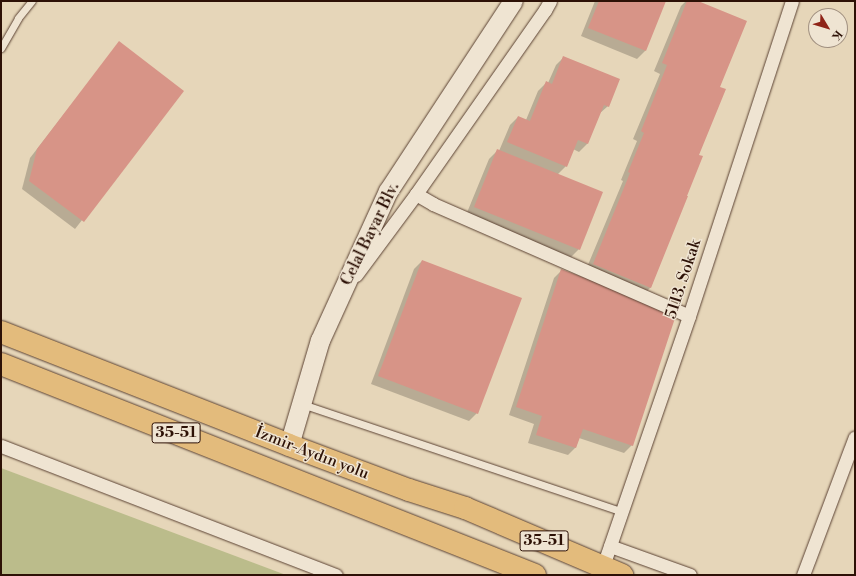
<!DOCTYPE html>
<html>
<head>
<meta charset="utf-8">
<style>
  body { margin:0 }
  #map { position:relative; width:856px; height:576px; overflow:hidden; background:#e6d6b9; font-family:"Libre Bodoni",serif }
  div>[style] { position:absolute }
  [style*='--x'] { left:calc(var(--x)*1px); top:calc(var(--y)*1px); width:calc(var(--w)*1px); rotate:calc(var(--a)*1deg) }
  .green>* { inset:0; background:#bbbc8b }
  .shadow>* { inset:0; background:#0003 }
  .building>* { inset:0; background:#d79487 }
  .roads { filter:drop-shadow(0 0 1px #5b4233) drop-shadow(0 0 1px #5b4233) }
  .lane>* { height:7px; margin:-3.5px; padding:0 3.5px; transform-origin:3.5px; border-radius:3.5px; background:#efe4d2 }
  .street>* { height:13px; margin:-6.5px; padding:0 6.5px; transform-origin:6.5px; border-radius:6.5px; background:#efe4d2 }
  .secondary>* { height:19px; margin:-9.5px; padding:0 9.5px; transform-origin:9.5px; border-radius:9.5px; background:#efe4d2 }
  .highway>* { height:22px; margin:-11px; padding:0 11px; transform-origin:11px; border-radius:11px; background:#e3bb7c }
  span { translate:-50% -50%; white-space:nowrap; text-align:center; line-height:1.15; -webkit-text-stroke:3px #efe4d2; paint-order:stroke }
  .shield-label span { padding:1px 3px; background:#efe4d2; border:1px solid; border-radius:3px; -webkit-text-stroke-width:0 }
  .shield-label { font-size:15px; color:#2d1106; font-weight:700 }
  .street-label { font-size:16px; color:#2d1106 }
  .frame { position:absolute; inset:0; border:2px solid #2d1106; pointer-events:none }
  .north { position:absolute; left:808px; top:8px; width:40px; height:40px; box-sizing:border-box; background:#efe4d2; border:1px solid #a19080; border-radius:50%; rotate:128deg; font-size:11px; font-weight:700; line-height:16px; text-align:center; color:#2d1106 }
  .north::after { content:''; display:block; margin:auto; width:14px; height:18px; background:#8f2418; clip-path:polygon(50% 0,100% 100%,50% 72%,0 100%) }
</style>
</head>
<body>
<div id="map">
  <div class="green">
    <i style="clip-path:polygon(1px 468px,286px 575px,1px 575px)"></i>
  </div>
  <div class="shadow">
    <i style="clip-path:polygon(595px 1px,665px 1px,645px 51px,637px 59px,581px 36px)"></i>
    <i style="clip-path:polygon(686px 1px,695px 1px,719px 87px,698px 155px,651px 287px,643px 295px,585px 272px,623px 181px,621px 180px,637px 141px,633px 139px,660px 74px,654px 71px,681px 6px)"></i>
    <i style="clip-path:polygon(119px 43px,183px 91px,75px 229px,22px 189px,30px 158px)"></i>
    <i style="clip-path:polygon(564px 57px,608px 106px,599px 114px,587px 144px,579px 152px,573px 149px,566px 166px,557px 175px,579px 249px,571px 257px,466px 215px,489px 159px,497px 151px,499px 151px,510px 125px,518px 117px,526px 120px,538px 91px,546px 83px,548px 83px,556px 65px)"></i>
    <i style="clip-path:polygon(422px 261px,477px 413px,469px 421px,371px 384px,414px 269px)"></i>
    <i style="clip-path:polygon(562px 270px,632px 445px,624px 453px,579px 438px,576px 447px,568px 455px,528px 443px,534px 424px,509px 415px,554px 278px)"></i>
  </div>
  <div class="building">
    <i style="clip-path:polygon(599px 1px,666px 1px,646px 51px,588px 28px)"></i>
    <i style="clip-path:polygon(687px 1px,698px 1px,747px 21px,720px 87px,726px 89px,699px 155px,703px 156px,687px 196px,688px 196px,651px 288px,593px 264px,630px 173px,628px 172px,644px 133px,641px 131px,667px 65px,662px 63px)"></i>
    <i style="clip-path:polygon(119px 41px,184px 91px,84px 222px,29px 181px,37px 149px)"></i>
    <i style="clip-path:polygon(563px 56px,620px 79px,609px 107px,604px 105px,588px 144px,578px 140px,567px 167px,507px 142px,518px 116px,530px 121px,546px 81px,552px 84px)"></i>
    <i style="clip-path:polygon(497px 149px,603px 192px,580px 250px,474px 207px)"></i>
    <i style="clip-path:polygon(422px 260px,522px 298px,478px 414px,378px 376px)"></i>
    <i style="clip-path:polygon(561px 269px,677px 312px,633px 446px,583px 429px,576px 448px,536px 435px,542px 416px,516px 407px)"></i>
  </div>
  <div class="roads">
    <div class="lane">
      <i style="--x:1;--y:48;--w:34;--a:-60"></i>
      <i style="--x:18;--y:18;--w:22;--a:-51"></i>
      <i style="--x:302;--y:404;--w:338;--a:18.6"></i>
    </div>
    <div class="street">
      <i style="--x:416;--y:194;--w:20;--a:30"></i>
      <i style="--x:433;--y:204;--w:279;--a:23.6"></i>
      <i style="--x:356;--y:275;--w:101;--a:-53.5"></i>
      <i style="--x:416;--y:194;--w:225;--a:-55"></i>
      <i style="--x:545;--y:10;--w:10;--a:-61"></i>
      <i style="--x:1;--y:446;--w:359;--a:21.1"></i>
      <i style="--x:610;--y:546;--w:85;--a:19.9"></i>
      <i style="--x:603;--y:566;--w:264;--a:-71"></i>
      <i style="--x:689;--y:316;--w:331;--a:-71.9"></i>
      <i style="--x:803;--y:575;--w:147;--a:-69.4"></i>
    </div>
    <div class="secondary">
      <i style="--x:289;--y:445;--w:109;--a:-73.6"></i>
      <i style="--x:320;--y:340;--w:164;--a:-65.5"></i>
      <i style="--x:388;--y:191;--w:227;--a:-56.7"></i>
    </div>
    <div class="highway">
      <i style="--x:1;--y:332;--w:309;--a:21.4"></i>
      <i style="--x:289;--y:445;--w:128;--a:20.6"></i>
      <i style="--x:409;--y:490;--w:59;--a:17.8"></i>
      <i style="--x:465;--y:508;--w:171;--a:23.1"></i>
      <i style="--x:1;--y:364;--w:574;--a:21.56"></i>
    </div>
  </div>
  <div class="shield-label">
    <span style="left:176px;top:433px">35-51</span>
    <span style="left:544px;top:541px">35-51</span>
  </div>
  <div class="street-label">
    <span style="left:370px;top:234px;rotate:-64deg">Celal Bayar Blv.</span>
    <span style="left:683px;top:279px;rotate:-72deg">5113. Sokak</span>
    <span style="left:312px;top:453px;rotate:21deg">İzmir-Aydın yolu</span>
  </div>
  <div class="frame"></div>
  <div class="north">K</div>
</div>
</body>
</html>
